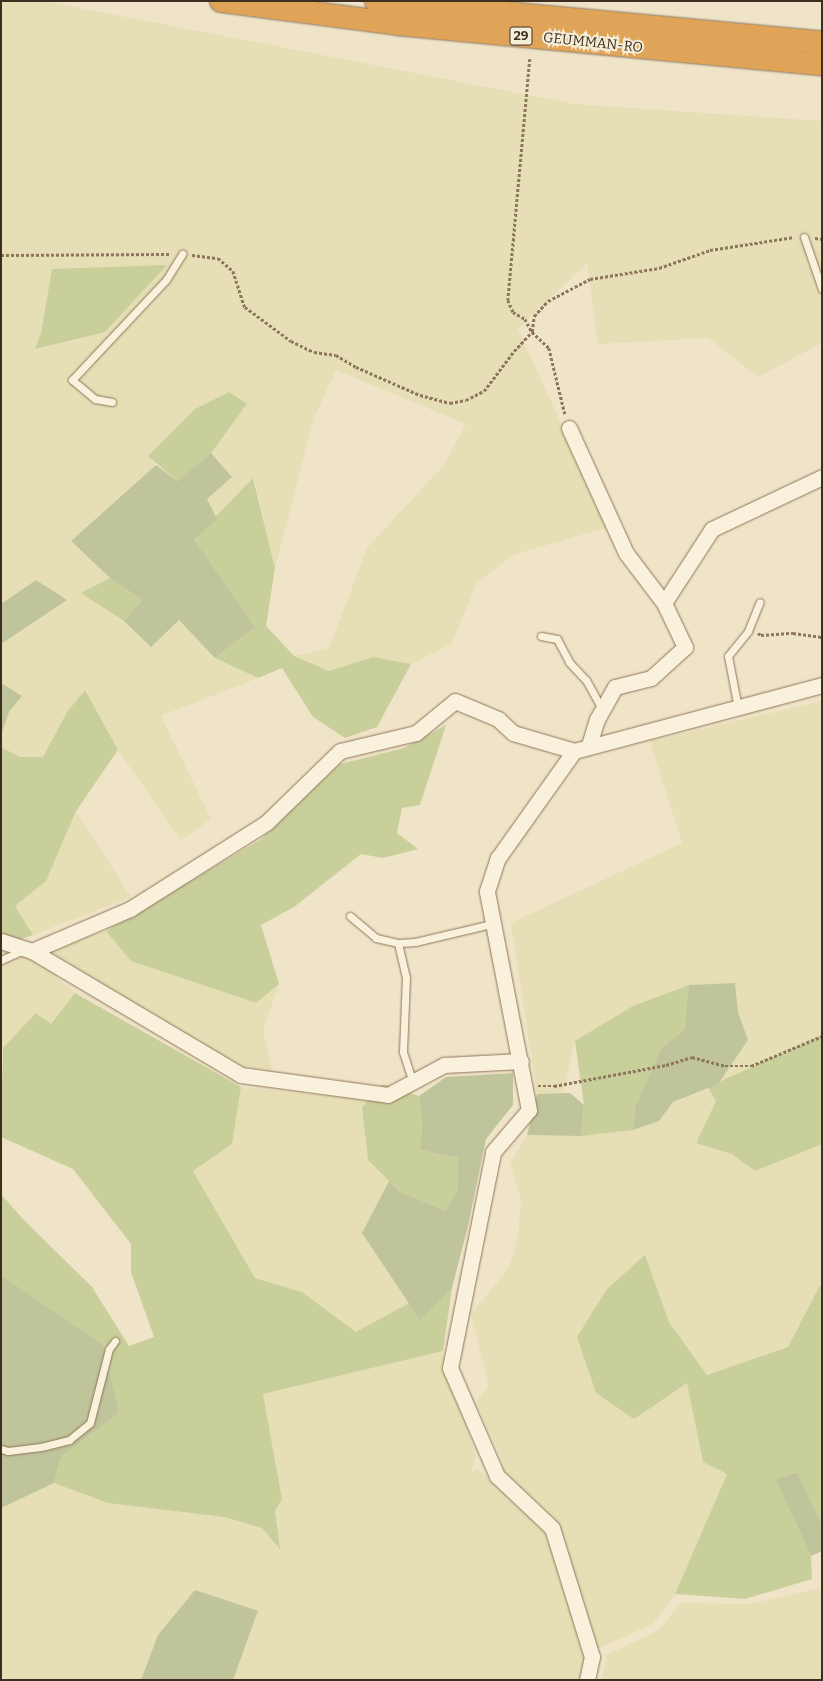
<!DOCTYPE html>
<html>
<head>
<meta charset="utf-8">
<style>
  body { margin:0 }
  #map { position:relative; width:823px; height:1681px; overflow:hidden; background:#f0e4c8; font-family:Bitter,serif }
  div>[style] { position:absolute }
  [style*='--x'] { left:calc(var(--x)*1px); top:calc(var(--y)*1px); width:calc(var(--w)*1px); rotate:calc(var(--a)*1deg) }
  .farmland>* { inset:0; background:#e6deb5 }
  .green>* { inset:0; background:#c9cf9b }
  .cemetery>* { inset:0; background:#bfc49a }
  .path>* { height:2.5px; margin-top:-1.25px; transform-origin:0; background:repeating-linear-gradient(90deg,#8d765c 0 3px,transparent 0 5px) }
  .roads { filter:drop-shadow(0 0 1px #8d765c) drop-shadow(0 0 1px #8d765c) }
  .lane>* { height:7px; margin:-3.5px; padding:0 3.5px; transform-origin:3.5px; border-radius:3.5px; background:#faf1dc }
  .street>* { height:15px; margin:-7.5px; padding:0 7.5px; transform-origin:7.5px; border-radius:7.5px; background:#faf1dc }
  .highway>* { height:22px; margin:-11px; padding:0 11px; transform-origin:11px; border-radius:11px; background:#e0a458 }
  span { translate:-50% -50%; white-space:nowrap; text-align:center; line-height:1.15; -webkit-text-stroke:4px #f7eed8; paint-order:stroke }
  .shield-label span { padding:1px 3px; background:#f7eed8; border:1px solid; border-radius:3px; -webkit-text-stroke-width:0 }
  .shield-label { font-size:13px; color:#3d2e20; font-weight:700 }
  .street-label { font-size:14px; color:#3d2e20 }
  .frame { position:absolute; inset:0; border:2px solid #3d2e20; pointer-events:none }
</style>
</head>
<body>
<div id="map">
  <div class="farmland">
    <i style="clip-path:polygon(evenodd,1px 1px,44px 1px,574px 104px,822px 121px,822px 343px,758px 377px,708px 338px,598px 344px,587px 263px,518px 329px,608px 527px,513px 555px,477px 583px,451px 644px,411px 664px,373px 657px,329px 671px,294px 656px,329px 648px,367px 548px,444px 465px,466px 424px,336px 370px,314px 418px,275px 568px,254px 478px,217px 519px,207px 499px,232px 477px,211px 453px,247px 404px,148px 456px,156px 465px,71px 541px,110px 578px,82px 593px,124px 621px,151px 647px,179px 620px,215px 658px,258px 678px,161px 716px,211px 819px,181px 840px,118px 750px,85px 691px,67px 712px,43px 757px,20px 757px,1px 747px,1px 735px,9px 712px,22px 696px,1px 683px,1px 644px,67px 600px,36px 580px,1px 604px,1px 1px,166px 266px,36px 349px,41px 333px,166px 266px)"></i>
    <i style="clip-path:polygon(822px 701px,822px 1035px,718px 1084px,748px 1040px,738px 1012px,735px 983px,689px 985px,575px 1041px,563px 1093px,537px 1094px,511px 923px,682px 843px,650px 741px)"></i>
    <i style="clip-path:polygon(76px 811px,131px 897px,33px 935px,15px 906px,46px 881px)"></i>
    <i style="clip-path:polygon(106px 931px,131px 961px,256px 1003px,279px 984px,263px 1031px,272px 1070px,240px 1066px,53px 956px,49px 949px)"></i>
    <i style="clip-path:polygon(1px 936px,15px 941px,75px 993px,51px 1024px,37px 1013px,1px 1054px)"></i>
    <i style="clip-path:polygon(241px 1087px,369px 1100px,368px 1160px,389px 1181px,362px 1233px,409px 1303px,356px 1332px,302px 1292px,255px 1278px,193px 1171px,232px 1144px)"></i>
    <i style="clip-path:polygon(708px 1087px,716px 1101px,696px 1143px,732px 1154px,755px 1170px,822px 1144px,822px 1287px,819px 1287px,788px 1347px,707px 1375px,669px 1322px,645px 1255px,687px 1382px,703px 1462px,727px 1474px,675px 1594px,653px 1624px,599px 1648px,555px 1519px,504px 1471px,502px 1460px,476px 1402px,489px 1386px,471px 1314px,509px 1268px,518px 1239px,521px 1200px,510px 1164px,527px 1135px,577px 1136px,633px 1130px,659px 1121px,673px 1102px)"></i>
    <i style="clip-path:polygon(443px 1351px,476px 1456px,471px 1472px,478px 1469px,551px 1539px,585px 1662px,580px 1680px,233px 1680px,258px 1612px,158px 1635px,141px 1680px,8px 1680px,1px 1675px,1px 1508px,54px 1483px,108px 1503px,224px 1517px,262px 1528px,280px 1548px,275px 1511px,282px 1498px,263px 1394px)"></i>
    <i style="clip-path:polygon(822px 1588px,822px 1680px,601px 1680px,607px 1655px,659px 1630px,681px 1603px,749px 1604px)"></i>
  </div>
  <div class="green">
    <i style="clip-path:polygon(167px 265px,105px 332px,35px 349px,41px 333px,52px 269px)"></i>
    <i style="clip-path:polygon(229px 392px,247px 404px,211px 453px,177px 481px,148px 456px,195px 409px)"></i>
    <i style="clip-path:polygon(253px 478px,275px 568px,266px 626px,294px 656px,329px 671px,373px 657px,411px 664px,377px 727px,345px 738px,313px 717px,282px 668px,258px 678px,215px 658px,255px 627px,194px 539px)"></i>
    <i style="clip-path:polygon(110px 578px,142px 600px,124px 621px,81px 593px)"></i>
    <i style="clip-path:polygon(85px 690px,118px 750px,76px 811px,46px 881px,15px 906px,33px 935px,15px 941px,1px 936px,1px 747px,20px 757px,43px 757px,67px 712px)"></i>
    <i style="clip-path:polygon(446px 725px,420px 805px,402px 808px,397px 833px,418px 849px,383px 858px,361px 854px,294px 907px,261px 925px,279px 984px,256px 1003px,131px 961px,106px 931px,260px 840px,340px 764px,404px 748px)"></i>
    <i style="clip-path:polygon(689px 985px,684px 1030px,661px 1048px,635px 1107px,633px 1130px,581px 1136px,584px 1105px,575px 1041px,633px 1006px)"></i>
    <i style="clip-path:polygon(75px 993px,241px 1087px,232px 1144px,193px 1171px,255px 1278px,302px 1292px,356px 1332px,409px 1303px,421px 1319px,452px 1288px,443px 1351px,263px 1394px,282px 1499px,275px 1511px,280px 1549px,262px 1528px,224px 1517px,108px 1503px,54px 1483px,61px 1457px,119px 1413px,96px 1340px,1px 1275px,1px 1194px,23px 1219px,92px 1287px,129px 1346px,154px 1337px,131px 1272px,131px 1244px,87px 1187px,73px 1169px,1px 1137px,3px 1048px,36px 1013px,51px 1024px)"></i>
    <i style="clip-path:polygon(822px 1035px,822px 1144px,755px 1171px,732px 1154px,696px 1143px,716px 1101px,708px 1087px)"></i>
    <i style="clip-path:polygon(383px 1084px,419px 1096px,422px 1126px,420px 1150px,458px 1158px,458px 1188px,446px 1211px,399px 1191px,368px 1160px,362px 1107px)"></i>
    <i style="clip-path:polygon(645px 1255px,669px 1322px,707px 1375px,788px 1347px,819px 1287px,822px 1287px,822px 1525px,797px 1472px,775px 1479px,811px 1556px,812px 1579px,745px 1599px,675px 1594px,727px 1474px,703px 1462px,687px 1383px,634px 1419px,596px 1393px,577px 1337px,607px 1289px)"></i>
  </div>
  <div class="cemetery">
    <i style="clip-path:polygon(211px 453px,232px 477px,207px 499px,217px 519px,194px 539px,255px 627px,215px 658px,179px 620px,151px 647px,124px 621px,142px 600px,110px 578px,71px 541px,156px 465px,177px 481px)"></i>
    <i style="clip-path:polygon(36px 580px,67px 600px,1px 644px,1px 604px)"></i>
    <i style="clip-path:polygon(1px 683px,22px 696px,9px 712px,1px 735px)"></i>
    <i style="clip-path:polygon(735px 983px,738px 1012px,748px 1040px,718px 1084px,673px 1102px,659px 1121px,633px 1130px,635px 1107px,661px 1048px,684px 1030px,689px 985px)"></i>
    <i style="clip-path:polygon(513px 1073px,513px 1105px,486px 1139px,468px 1226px,452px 1288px,420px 1320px,362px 1233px,389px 1181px,399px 1191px,446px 1211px,458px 1188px,458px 1158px,420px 1150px,422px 1126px,419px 1096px,446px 1077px)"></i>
    <i style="clip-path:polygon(570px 1093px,584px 1105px,581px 1136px,527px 1135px,537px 1094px)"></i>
    <i style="clip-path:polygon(1px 1275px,102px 1344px,119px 1413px,61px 1457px,54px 1483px,1px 1508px)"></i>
    <i style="clip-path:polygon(797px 1472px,822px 1525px,822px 1551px,811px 1556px,775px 1479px)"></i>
    <i style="clip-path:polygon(195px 1590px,258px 1611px,233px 1680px,141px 1680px,158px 1635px)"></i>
  </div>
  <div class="path">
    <i style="--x:530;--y:59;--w:242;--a:95.2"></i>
    <i style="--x:508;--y:300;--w:13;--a:67"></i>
    <i style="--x:513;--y:312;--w:14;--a:30"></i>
    <i style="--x:525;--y:319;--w:15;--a:62"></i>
    <i style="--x:532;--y:332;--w:23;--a:43"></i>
    <i style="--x:549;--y:348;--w:68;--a:76.4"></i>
    <i style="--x:815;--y:238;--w:7;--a:8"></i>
    <i style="--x:1;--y:255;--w:168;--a:-0.3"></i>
    <i style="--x:192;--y:255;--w:26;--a:7"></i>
    <i style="--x:218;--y:258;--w:20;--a:41"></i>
    <i style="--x:233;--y:271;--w:38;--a:72"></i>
    <i style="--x:245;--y:307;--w:57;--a:36.5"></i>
    <i style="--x:291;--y:341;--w:25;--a:26"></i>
    <i style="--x:314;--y:352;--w:22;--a:8"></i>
    <i style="--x:336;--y:355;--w:23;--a:31"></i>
    <i style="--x:356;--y:367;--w:70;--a:23.6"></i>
    <i style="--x:420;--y:395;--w:31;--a:15"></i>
    <i style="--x:450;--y:403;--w:16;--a:-11"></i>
    <i style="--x:466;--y:400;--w:20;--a:-27"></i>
    <i style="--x:484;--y:391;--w:50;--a:-53.1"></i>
    <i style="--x:514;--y:351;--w:26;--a:-47"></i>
    <i style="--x:532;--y:332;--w:16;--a:-83"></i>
    <i style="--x:534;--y:316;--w:21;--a:-47"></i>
    <i style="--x:548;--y:301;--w:47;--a:-27.6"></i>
    <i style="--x:590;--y:279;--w:70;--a:-9.1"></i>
    <i style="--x:659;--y:268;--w:54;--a:-19.4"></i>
    <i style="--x:710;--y:250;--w:85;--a:-8.8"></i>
    <i style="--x:758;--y:633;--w:4;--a:34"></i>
    <i style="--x:761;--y:635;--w:32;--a:-4"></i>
    <i style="--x:793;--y:633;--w:29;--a:8"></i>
    <i style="--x:538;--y:1086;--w:16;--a:0"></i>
    <i style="--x:554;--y:1086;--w:114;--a:-10.6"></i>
    <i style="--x:666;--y:1065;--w:27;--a:-17"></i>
    <i style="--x:692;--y:1057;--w:34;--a:15"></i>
    <i style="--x:725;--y:1066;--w:26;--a:0"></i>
    <i style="--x:751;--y:1066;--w:77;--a:-22.9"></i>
  </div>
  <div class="roads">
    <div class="lane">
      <i style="--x:804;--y:237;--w:55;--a:70.9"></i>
      <i style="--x:112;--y:402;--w:17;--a:-170"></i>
      <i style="--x:95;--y:399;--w:30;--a:-140"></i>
      <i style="--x:72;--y:380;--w:137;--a:-46.8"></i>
      <i style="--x:166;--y:280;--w:31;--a:-58"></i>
      <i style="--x:541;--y:636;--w:16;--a:11"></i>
      <i style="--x:557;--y:639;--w:26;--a:62"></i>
      <i style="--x:569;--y:662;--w:25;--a:47"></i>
      <i style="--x:586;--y:680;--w:33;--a:61"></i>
      <i style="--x:738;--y:708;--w:53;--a:-100.9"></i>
      <i style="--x:728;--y:656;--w:32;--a:-51"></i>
      <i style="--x:748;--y:631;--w:31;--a:-68"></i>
      <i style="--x:350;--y:916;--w:34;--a:40"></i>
      <i style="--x:376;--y:938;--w:23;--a:13"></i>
      <i style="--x:398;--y:943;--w:17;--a:-3"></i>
      <i style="--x:415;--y:942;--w:79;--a:-13.2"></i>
      <i style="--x:398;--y:943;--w:35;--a:77"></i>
      <i style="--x:406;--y:977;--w:75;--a:92.3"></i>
      <i style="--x:403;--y:1052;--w:32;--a:72"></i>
      <i style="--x:1;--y:960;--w:24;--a:-24"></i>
      <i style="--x:1;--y:1449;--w:7;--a:16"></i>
      <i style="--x:8;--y:1451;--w:33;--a:-7"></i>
      <i style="--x:41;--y:1447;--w:29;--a:-14"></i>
      <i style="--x:69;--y:1440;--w:27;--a:-39"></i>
      <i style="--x:90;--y:1423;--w:76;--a:-75.6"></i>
      <i style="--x:109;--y:1349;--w:10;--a:-53"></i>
    </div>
    <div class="street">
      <i style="--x:569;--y:428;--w:137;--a:65.5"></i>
      <i style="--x:626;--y:553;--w:63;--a:52.8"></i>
      <i style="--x:664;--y:603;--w:49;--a:64.5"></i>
      <i style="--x:685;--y:647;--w:46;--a:137.6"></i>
      <i style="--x:651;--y:678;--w:37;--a:166"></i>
      <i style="--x:615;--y:687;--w:37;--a:119"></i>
      <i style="--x:597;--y:719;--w:28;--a:107"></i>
      <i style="--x:664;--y:603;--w:88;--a:-57"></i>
      <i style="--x:712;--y:529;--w:122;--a:-25.3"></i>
      <i style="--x:1;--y:941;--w:33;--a:18"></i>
      <i style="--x:32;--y:951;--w:243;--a:30.7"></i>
      <i style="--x:241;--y:1075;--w:148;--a:7.7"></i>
      <i style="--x:388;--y:1095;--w:64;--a:-28.2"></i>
      <i style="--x:444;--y:1065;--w:77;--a:-3"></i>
      <i style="--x:32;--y:951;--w:107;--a:-23.2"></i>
      <i style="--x:130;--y:909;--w:161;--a:-32.3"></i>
      <i style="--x:266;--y:823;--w:103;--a:-44.2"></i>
      <i style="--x:340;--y:751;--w:78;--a:-13.3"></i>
      <i style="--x:416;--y:733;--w:50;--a:-39.4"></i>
      <i style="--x:455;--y:701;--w:47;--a:22.7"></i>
      <i style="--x:498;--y:719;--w:21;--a:43"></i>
      <i style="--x:513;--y:733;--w:64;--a:16.4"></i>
      <i style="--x:587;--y:1680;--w:24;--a:-78"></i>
      <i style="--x:592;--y:1657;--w:135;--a:-107.2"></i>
      <i style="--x:552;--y:1528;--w:76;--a:-136.6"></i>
      <i style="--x:497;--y:1476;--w:118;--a:-113.5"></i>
      <i style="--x:450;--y:1368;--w:220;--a:-78.7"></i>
      <i style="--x:493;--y:1152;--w:55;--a:-49.4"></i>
      <i style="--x:529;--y:1110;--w:223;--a:-100.9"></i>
      <i style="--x:487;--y:891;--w:35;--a:-72"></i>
      <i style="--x:498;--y:858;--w:131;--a:-54.6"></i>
      <i style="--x:574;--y:751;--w:257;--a:-14.9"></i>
    </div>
    <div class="highway">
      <i style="--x:221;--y:1;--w:177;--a:7.4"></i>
      <i style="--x:397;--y:24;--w:427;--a:5.4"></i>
      <i style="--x:376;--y:1;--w:448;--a:5.3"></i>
    </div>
  </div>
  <div class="shield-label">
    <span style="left:521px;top:36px">29</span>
  </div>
  <div class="street-label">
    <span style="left:593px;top:43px;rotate:6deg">GEUMMAN-RO</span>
  </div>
  <div class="frame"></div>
</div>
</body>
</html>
